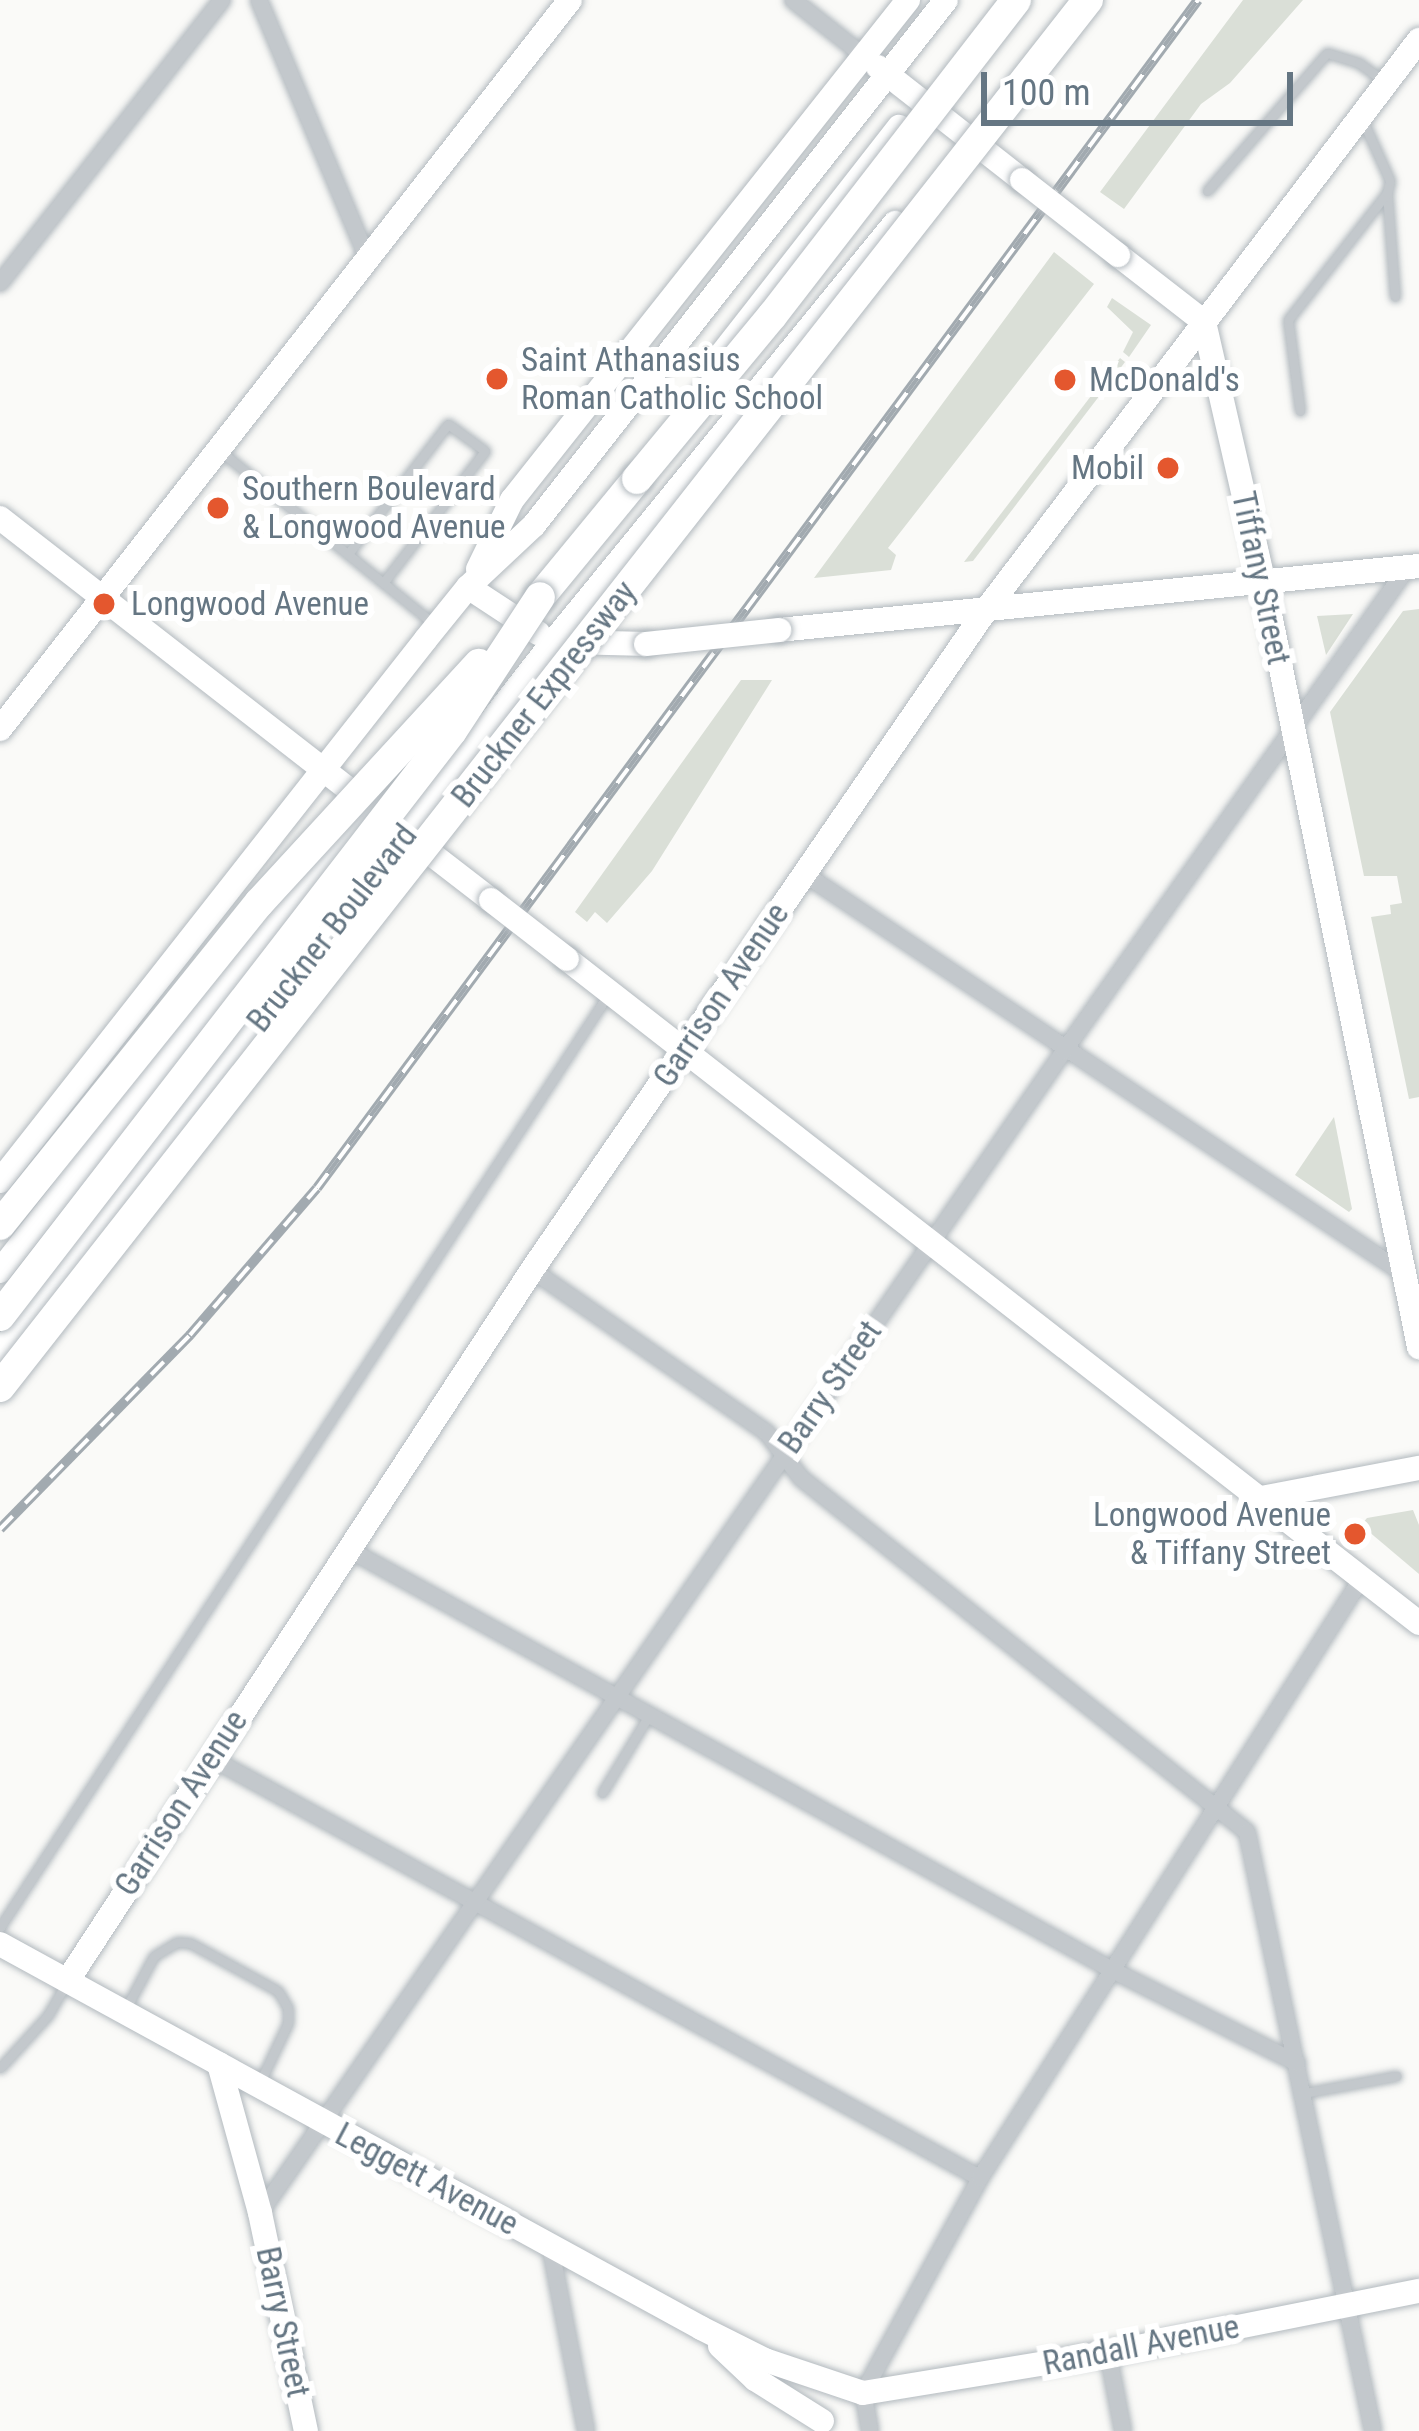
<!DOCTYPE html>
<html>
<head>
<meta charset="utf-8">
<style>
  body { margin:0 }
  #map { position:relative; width:1419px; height:2431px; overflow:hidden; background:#fafaf8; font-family:"Roboto Condensed",sans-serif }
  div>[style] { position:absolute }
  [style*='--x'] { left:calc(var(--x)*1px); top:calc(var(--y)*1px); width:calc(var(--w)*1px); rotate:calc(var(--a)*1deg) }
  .green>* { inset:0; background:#dadfd7 }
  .roads { filter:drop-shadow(0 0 3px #b3babf) drop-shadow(0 0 3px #b3babf) }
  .lane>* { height:9px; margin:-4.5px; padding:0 4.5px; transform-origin:4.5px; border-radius:4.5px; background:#c3c8cc }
  .street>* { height:16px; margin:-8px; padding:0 8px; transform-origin:8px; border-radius:8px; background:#c3c8cc }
  .secondary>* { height:24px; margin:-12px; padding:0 12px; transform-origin:12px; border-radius:12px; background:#fff }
  .highway>* { height:30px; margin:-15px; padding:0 15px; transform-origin:15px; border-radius:15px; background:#fff }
  .rail>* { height:10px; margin-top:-5px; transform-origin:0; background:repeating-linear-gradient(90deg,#fff 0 18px,#a2aab0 0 36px); box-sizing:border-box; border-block:3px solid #a2aab0 }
  .bridges { filter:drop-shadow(0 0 3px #b3babf) drop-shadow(0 0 3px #b3babf) }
  .secondary-bridge>* { height:24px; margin:-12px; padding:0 12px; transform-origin:12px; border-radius:12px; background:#fff }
  .highway-bridge>* { height:30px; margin:-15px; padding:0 15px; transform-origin:15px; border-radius:15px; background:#fff }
  .dots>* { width:33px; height:33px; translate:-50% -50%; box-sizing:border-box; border:6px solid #fff; border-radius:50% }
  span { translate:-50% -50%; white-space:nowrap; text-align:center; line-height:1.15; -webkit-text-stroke:12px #fff; paint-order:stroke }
  .poi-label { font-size:33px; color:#657683 }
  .left { translate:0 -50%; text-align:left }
  .right { translate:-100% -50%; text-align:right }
  .street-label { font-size:33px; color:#657683 }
  .scale { position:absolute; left:981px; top:72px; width:312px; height:54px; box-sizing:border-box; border:6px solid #657683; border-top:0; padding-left:15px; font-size:36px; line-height:42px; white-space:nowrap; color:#657683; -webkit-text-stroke:9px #fff; paint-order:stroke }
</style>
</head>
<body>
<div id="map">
  <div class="green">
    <i style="clip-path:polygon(1243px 0,1303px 0,1230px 83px,1201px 104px,1124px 209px,1100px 192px)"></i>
    <i style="clip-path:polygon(1054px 252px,1094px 284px,888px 548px,896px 555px,891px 570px,814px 578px)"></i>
    <i style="clip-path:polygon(1112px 298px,1151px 325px,1129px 357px,1123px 352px,1133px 332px,1107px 307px)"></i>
    <i style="clip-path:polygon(1120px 358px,1125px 362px,1110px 382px,973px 561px,964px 562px)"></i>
    <i style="clip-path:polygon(1419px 609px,1419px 1097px,1409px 1099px,1371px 917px,1391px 914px,1390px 905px,1402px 903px,1397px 876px,1364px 876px,1330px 712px,1403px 611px)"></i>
    <i style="clip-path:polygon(1353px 614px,1326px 655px,1317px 616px)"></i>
    <i style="clip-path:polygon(741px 680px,772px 680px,652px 871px,607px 923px,595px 912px,587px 922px,575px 912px)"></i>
    <i style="clip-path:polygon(1334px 1117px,1352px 1209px,1349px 1212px,1295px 1175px)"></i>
    <i style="clip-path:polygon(1413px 1510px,1419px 1525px,1419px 1574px,1361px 1525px,1367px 1518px)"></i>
  </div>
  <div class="roads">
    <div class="lane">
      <i style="--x:1207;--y:191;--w:183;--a:-49"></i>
      <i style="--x:1327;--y:53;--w:34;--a:17"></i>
      <i style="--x:1359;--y:63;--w:29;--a:36"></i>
      <i style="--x:1387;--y:193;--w:104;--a:85.6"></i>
      <i style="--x:1300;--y:411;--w:92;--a:-97.5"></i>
      <i style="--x:1288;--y:320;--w:161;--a:-52.1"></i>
      <i style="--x:1387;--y:193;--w:12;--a:-76"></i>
      <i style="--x:1390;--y:181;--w:66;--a:-114.2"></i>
      <i style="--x:219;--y:450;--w:277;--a:39"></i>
      <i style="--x:348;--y:554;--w:164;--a:-52.4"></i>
      <i style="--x:448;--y:424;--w:46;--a:36.1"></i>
      <i style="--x:485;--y:451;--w:167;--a:127.7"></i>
      <i style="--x:602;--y:1793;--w:91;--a:-58.9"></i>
      <i style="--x:0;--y:1927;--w:1115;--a:-56.89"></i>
      <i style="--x:125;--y:2010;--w:61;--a:-61.8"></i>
      <i style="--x:154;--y:1956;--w:27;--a:-31"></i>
      <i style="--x:177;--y:1942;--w:13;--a:4"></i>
      <i style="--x:190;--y:1943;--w:100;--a:28.6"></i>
      <i style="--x:278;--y:1991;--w:20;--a:60"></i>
      <i style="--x:288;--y:2008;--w:15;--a:90"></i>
      <i style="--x:288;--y:2023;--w:65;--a:115.4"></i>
      <i style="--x:0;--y:2068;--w:72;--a:-47.8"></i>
      <i style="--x:48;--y:2015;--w:34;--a:-60"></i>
      <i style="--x:1304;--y:2093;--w:94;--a:-10.5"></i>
    </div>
    <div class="street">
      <i style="--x:259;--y:0;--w:281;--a:67.2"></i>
      <i style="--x:793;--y:0;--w:90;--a:38.3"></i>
      <i style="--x:0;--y:283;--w:360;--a:-51.9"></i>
      <i style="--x:803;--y:873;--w:721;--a:33.69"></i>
      <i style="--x:532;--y:1270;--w:286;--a:34.7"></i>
      <i style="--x:767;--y:1433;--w:56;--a:52.9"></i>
      <i style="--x:801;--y:1478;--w:569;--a:38.44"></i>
      <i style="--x:1247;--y:1832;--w:612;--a:78.12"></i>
      <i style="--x:348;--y:1549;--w:875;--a:28.85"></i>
      <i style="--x:1114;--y:1971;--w:205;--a:26.7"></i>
      <i style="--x:209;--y:1757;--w:878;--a:28.64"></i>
      <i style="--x:260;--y:2213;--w:1413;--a:-55.32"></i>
      <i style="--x:1064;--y:1051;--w:594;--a:-54.6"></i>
      <i style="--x:550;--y:2245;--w:189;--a:79"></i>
      <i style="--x:1108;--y:2353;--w:79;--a:79.1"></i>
      <i style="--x:870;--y:2431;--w:39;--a:-100"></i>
      <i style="--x:863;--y:2393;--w:245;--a:-61.4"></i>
      <i style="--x:980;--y:2178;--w:708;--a:-57.52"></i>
    </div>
    <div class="secondary">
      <i style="--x:878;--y:67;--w:183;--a:38.1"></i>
      <i style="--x:1118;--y:255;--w:109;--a:37.9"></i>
      <i style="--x:1204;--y:322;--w:265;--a:77.1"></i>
      <i style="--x:1263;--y:580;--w:783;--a:78.5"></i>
      <i style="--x:717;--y:360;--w:296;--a:-52"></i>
      <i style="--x:0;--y:518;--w:470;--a:37.9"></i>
      <i style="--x:478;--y:569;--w:77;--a:-63.8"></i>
      <i style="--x:512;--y:500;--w:638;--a:-51.62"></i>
      <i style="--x:468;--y:587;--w:84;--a:33.3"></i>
      <i style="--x:779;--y:630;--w:643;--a:-5.71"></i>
      <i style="--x:570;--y:642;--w:76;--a:1.5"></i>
      <i style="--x:0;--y:729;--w:925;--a:-51.98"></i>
      <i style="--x:412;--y:839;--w:100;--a:37.7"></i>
      <i style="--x:567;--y:959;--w:1080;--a:37.93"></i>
      <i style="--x:0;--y:1181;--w:689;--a:-51.83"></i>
      <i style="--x:426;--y:639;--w:67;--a:-51.1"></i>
      <i style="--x:468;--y:587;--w:91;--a:-43.2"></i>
      <i style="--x:534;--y:525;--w:667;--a:-51.88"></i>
      <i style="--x:0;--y:1271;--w:475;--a:-52.1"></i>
      <i style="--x:292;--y:896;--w:182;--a:-49.7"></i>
      <i style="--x:0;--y:1352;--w:900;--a:-52.09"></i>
      <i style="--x:553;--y:642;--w:541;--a:-50.78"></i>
      <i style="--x:1256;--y:1499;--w:166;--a:-10.8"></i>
      <i style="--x:0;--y:1944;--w:799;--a:28.71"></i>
      <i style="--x:701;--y:2328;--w:72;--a:26.6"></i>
      <i style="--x:765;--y:2360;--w:103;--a:18.6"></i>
      <i style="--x:863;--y:2393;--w:248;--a:-9.3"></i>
      <i style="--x:1108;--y:2353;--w:317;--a:-11.3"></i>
      <i style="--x:68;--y:1980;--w:848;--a:-56.83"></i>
      <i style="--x:532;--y:1270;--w:801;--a:-55.48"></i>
      <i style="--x:986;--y:610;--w:716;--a:-52.78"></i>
      <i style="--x:219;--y:2064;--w:155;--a:74.6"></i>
      <i style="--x:260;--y:2213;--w:223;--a:78.1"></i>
      <i style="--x:720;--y:2346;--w:48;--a:43.3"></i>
      <i style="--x:755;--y:2379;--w:79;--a:32.1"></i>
    </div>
    <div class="highway">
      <i style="--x:540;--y:597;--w:153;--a:-50.6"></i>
    </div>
  </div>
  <div class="rail">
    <i style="--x:0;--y:1529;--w:272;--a:-45.6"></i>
    <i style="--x:190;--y:1335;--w:194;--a:-49.2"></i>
    <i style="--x:317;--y:1188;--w:1479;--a:-53.44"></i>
  </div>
  <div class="bridges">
    <div class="secondary-bridge">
      <i style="--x:1022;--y:180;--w:122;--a:38"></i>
      <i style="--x:646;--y:644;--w:134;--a:-6"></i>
      <i style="--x:491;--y:900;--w:96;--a:37.8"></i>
    </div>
    <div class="highway-bridge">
      <i style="--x:637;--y:479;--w:212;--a:-50.4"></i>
      <i style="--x:772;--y:316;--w:399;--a:-52.3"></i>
      <i style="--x:0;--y:1225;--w:413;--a:-51.2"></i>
      <i style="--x:259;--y:903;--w:325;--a:-47.4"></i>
      <i style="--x:0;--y:1316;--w:739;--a:-52.31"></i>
      <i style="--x:452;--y:731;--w:160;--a:-56.7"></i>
      <i style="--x:0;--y:1387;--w:1763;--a:-51.89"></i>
    </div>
  </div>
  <div class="dots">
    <i style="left:497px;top:379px;background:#e4572e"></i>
    <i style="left:1065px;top:380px;background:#e4572e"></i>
    <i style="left:1168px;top:468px;background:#e4572e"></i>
    <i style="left:218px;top:508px;background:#e4572e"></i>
    <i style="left:104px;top:604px;background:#e4572e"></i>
    <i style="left:1355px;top:1534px;background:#e4572e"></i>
  </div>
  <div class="poi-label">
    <span class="left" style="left:521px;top:379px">Saint Athanasius<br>Roman Catholic School</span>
    <span class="left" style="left:1089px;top:380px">McDonald's</span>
    <span class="right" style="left:1144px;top:468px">Mobil</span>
    <span class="left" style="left:242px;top:508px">Southern Boulevard<br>&amp; Longwood Avenue</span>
    <span class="left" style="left:131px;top:604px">Longwood Avenue</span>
    <span class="right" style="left:1331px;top:1534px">Longwood Avenue<br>&amp; Tiffany Street</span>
  </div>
  <div class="street-label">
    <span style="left:1261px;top:578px;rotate:78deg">Tiffany Street</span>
    <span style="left:544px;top:694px;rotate:-52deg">Bruckner Expressway</span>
    <span style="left:332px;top:928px;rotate:-52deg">Bruckner Boulevard</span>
    <span style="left:721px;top:995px;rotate:-56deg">Garrison Avenue</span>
    <span style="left:830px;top:1387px;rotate:-55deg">Barry Street</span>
    <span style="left:181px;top:1803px;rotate:-57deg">Garrison Avenue</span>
    <span style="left:427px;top:2179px;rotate:28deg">Leggett Avenue</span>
    <span style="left:283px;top:2322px;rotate:78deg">Barry Street</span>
    <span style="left:1141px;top:2345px;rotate:-11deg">Randall Avenue</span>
  </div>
  <div class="scale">100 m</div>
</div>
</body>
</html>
